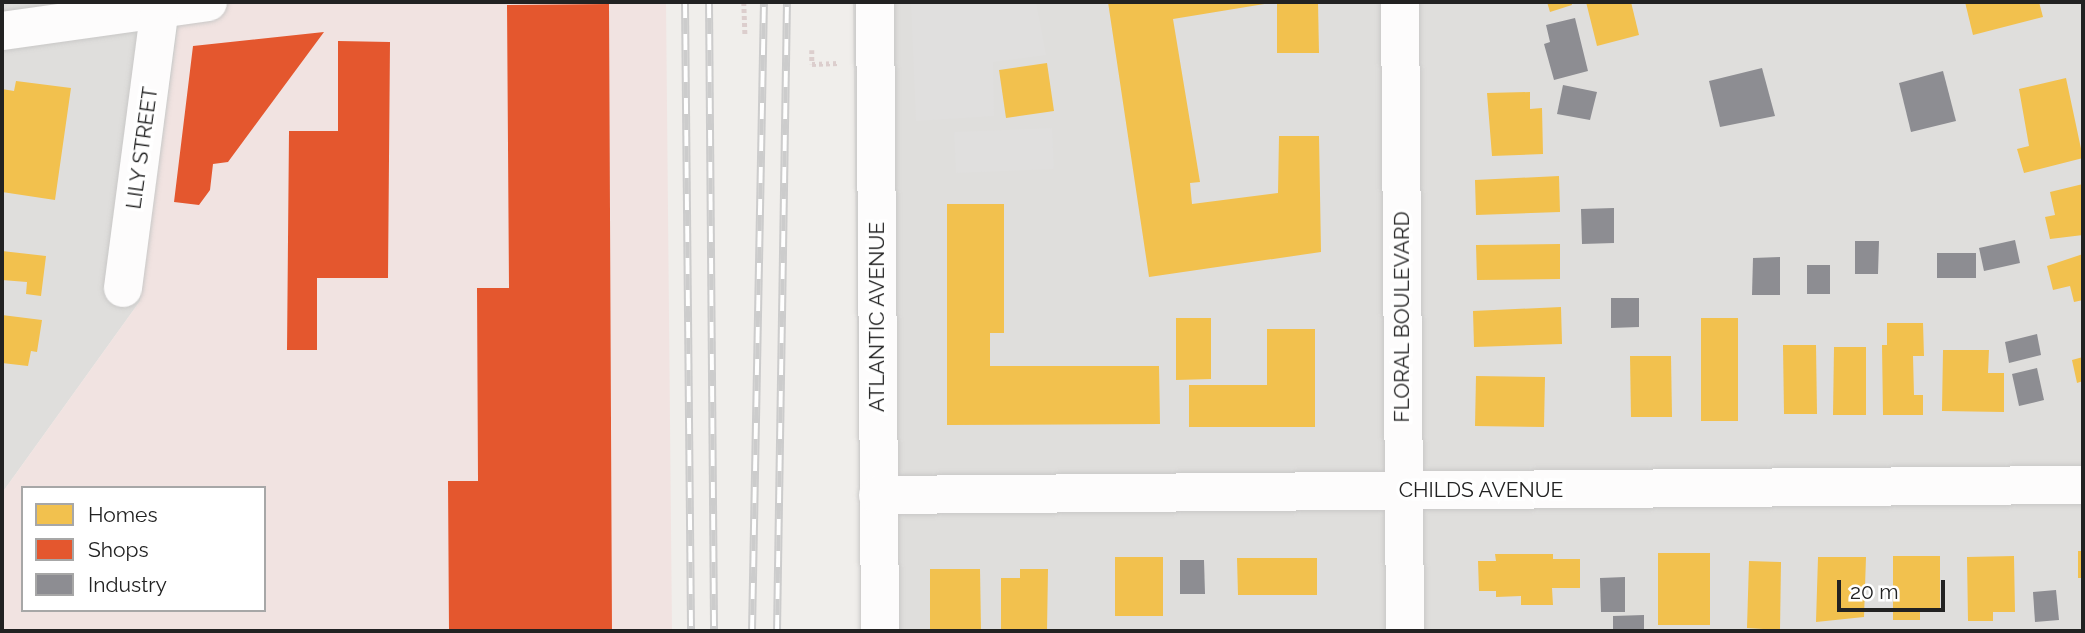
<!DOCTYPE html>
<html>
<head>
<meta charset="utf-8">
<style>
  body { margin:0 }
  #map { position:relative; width:2085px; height:633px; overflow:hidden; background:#f0eeeb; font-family:Raleway,sans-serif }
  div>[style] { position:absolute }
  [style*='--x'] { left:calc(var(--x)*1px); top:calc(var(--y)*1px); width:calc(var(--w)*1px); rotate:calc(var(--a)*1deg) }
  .residential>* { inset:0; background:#dfdedc }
  .commercial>* { inset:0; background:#f1e3e1 }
  .parking>* { inset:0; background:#e0dfde }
  .homes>* { inset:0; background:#f2c14e }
  .shops>* { inset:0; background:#e4572e }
  .industry>* { inset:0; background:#8d8d92 }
  .path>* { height:4.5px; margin-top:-2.25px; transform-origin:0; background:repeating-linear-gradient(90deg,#dccecd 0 3.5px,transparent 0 7px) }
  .roads { filter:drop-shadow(0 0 2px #c9c8c7) drop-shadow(0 0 2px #c9c8c7) }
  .minor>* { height:38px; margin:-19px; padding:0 19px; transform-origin:19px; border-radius:19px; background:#fdfcfc }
  .rail>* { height:8px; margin-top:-4px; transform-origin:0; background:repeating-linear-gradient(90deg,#fff 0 16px,#ccc 0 32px); box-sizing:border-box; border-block:2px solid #ccc }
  span { translate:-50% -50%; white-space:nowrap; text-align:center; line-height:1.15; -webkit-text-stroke:7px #fff; paint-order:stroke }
  .street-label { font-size:21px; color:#222 }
  .frame { position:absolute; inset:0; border:4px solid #222; pointer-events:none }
  .legend { position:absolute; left:21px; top:486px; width:245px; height:126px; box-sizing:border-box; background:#fff; border:2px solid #a7a7a7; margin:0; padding:9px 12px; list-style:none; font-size:21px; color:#222 }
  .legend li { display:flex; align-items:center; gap:14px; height:35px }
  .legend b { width:35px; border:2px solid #a7a7a7 }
  .scale { position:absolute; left:1837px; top:580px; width:108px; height:32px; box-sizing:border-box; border:4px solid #222; border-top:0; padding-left:9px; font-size:21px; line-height:24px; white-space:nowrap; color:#222; -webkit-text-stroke:5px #fff; paint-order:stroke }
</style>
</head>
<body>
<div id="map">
  <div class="residential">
    <i style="clip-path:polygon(2px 2px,248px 2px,180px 11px,140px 301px,2px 493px)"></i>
    <i style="clip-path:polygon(853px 2px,2083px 2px,2083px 631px,861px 631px)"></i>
  </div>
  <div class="commercial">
    <i style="clip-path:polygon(evenodd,248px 2px,666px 2px,672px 631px,2px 631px,2px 493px,140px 301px,180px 10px,248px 2px,23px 488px,264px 488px,264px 610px,23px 610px,23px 488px)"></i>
  </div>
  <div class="parking">
    <i style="clip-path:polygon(911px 2px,1036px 2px,1046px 55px,993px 62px,994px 116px,916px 121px)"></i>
    <i style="clip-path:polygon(1052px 128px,1054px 169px,956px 173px,954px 132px)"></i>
  </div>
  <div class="homes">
    <i style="clip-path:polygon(1108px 2px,1276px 2px,1173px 19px,1200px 182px,1190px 183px,1192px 204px,1278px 193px,1279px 136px,1319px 136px,1321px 252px,1149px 277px)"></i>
    <i style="clip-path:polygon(1277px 2px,1318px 2px,1319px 53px,1277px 53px)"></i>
    <i style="clip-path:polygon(1547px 2px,1571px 2px,1572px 5px,1550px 12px)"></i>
    <i style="clip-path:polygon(1586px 2px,1631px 2px,1639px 35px,1597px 46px)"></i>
    <i style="clip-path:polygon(1965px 2px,2039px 2px,2043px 17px,1973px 35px)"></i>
    <i style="clip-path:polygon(1047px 63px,1054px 111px,1006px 118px,999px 70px)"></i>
    <i style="clip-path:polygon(2066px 78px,2083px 158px,2024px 173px,2017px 149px,2029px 146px,2019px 89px)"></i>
    <i style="clip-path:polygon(16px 81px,71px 88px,55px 200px,2px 192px,2px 89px,14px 91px)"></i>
    <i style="clip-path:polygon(1530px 92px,1530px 109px,1542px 108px,1543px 154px,1492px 156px,1487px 93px)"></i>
    <i style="clip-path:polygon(1559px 176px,1560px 212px,1476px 215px,1475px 180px)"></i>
    <i style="clip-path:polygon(2083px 184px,2083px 235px,2050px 239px,2045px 217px,2055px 215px,2050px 192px)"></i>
    <i style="clip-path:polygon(947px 204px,1004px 204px,1004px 333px,990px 333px,990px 366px,1159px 366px,1160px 424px,947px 425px)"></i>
    <i style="clip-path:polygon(1560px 244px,1560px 279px,1477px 280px,1476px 245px)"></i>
    <i style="clip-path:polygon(2px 251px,46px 256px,41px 296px,26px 294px,27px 282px,2px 280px)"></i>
    <i style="clip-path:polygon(2083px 254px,2083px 300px,2074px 302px,2070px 286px,2053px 290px,2047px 266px)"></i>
    <i style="clip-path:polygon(1561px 307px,1562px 344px,1474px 347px,1473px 311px)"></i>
    <i style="clip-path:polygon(2px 315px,42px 320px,37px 352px,31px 351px,28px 366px,2px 363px)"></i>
    <i style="clip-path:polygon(1176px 318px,1211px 318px,1211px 379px,1176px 380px)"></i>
    <i style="clip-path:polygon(1701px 318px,1738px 318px,1738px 421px,1701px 421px)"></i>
    <i style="clip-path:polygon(1887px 323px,1923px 323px,1924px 356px,1913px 356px,1914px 395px,1923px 395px,1923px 415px,1883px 415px,1882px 345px,1887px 345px)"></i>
    <i style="clip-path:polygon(1267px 329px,1315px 329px,1315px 427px,1189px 427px,1189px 385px,1267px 385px)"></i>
    <i style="clip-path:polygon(1783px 345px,1816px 345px,1817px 414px,1784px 414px)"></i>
    <i style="clip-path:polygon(1834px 347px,1866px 347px,1866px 415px,1833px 415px)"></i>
    <i style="clip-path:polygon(1943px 350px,1989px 350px,1988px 373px,2004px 373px,2004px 412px,1942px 411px)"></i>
    <i style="clip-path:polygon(1630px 356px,1671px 356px,1672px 417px,1631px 417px)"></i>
    <i style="clip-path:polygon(2083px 357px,2083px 381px,2077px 383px,2072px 360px)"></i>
    <i style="clip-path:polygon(1476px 376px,1545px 377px,1544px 427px,1475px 426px)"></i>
    <i style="clip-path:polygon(2078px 551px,2083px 551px,2083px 578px,2078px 578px)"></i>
    <i style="clip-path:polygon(1658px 553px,1710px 553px,1710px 625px,1658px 625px)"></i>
    <i style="clip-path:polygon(1495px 554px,1553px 554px,1553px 559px,1580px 559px,1580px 588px,1552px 588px,1553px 605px,1521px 605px,1521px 596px,1496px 597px,1496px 591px,1479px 591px,1478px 561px,1496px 561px)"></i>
    <i style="clip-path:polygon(1893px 556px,1940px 556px,1940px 612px,1920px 612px,1920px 620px,1893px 620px)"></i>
    <i style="clip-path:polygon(2014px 556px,2015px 612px,1993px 612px,1993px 621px,1968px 621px,1967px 557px)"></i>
    <i style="clip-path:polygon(1115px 557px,1163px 557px,1163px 616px,1115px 616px)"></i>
    <i style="clip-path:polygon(1818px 557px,1866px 557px,1864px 617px,1816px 622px)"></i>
    <i style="clip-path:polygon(1237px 558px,1317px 558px,1317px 595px,1238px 595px)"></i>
    <i style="clip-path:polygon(1749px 561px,1781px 562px,1780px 630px,1747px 628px)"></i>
    <i style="clip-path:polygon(930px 569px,980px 569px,981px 631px,930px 631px)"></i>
    <i style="clip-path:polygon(1020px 569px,1048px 569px,1047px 631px,1001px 631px,1001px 578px,1020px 578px)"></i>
  </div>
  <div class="shops">
    <i style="clip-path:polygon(609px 4px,612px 631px,449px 631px,448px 481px,478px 481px,477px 288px,509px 288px,507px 5px)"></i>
    <i style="clip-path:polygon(324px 32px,228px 162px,213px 164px,210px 190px,199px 205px,174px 202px,193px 46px)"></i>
    <i style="clip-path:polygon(338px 41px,390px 42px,388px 278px,317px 278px,317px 350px,287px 350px,289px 131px,338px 131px)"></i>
  </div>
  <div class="industry">
    <i style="clip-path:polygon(1575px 18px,1588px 71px,1554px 80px,1544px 44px,1550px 42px,1546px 25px)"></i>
    <i style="clip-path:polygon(1762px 68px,1775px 116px,1720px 127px,1709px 81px)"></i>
    <i style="clip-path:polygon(1943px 71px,1956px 121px,1911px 132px,1899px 83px)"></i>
    <i style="clip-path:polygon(1563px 85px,1597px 92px,1590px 120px,1557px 114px)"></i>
    <i style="clip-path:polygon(1614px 208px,1614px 243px,1582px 244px,1581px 209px)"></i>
    <i style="clip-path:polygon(2015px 240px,2020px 263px,1984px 271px,1979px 248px)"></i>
    <i style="clip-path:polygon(1855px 241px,1879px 241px,1878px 274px,1855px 274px)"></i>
    <i style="clip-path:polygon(1937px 253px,1976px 253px,1976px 278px,1937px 278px)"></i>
    <i style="clip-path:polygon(1780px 257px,1780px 295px,1752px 295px,1753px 258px)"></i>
    <i style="clip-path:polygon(1807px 265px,1830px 265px,1830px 294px,1807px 294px)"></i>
    <i style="clip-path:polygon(1611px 298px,1639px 298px,1639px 327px,1611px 328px)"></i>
    <i style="clip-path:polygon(2037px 334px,2041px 355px,2009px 363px,2005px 342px)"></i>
    <i style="clip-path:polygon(2037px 368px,2044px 400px,2019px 406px,2012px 374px)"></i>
    <i style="clip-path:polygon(1180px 560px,1204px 560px,1205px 594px,1180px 594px)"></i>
    <i style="clip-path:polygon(1625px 577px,1625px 612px,1601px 612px,1600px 578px)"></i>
    <i style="clip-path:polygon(2056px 590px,2059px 620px,2035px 622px,2033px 592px)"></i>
    <i style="clip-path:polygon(1644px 615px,1644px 631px,1613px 631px,1613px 616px)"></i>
  </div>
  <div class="path">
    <i style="--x:744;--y:2;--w:34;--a:88"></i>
    <i style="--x:812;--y:50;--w:14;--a:90"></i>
    <i style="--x:812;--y:64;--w:27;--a:-2"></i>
  </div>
  <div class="roads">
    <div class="minor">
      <i style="--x:875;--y:2;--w:629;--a:89.54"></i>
      <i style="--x:1400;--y:2;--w:629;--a:89.54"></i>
      <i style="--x:2;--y:31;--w:208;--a:-8"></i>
      <i style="--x:123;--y:288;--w:282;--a:-82.5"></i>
      <i style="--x:878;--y:495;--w:1205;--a:-0.48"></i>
    </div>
  </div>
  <div class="rail">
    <i style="--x:685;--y:2;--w:629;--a:89.45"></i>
    <i style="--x:709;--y:2;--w:629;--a:89.54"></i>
    <i style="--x:752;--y:631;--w:629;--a:-88.91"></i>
    <i style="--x:777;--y:631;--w:629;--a:-89.09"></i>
  </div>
  <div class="street-label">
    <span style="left:142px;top:148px;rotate:-82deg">LILY STREET</span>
    <span style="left:877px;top:317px;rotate:-90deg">ATLANTIC AVENUE</span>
    <span style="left:1402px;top:317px;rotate:-90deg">FLORAL BOULEVARD</span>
    <span style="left:1481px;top:490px">CHILDS AVENUE</span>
  </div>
  <div class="frame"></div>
  <ul class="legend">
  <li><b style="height:19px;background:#f2c14e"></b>Homes</li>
  <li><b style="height:19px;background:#e4572e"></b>Shops</li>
  <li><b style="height:19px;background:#8d8d92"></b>Industry</li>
  </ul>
  <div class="scale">20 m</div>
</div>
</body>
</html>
